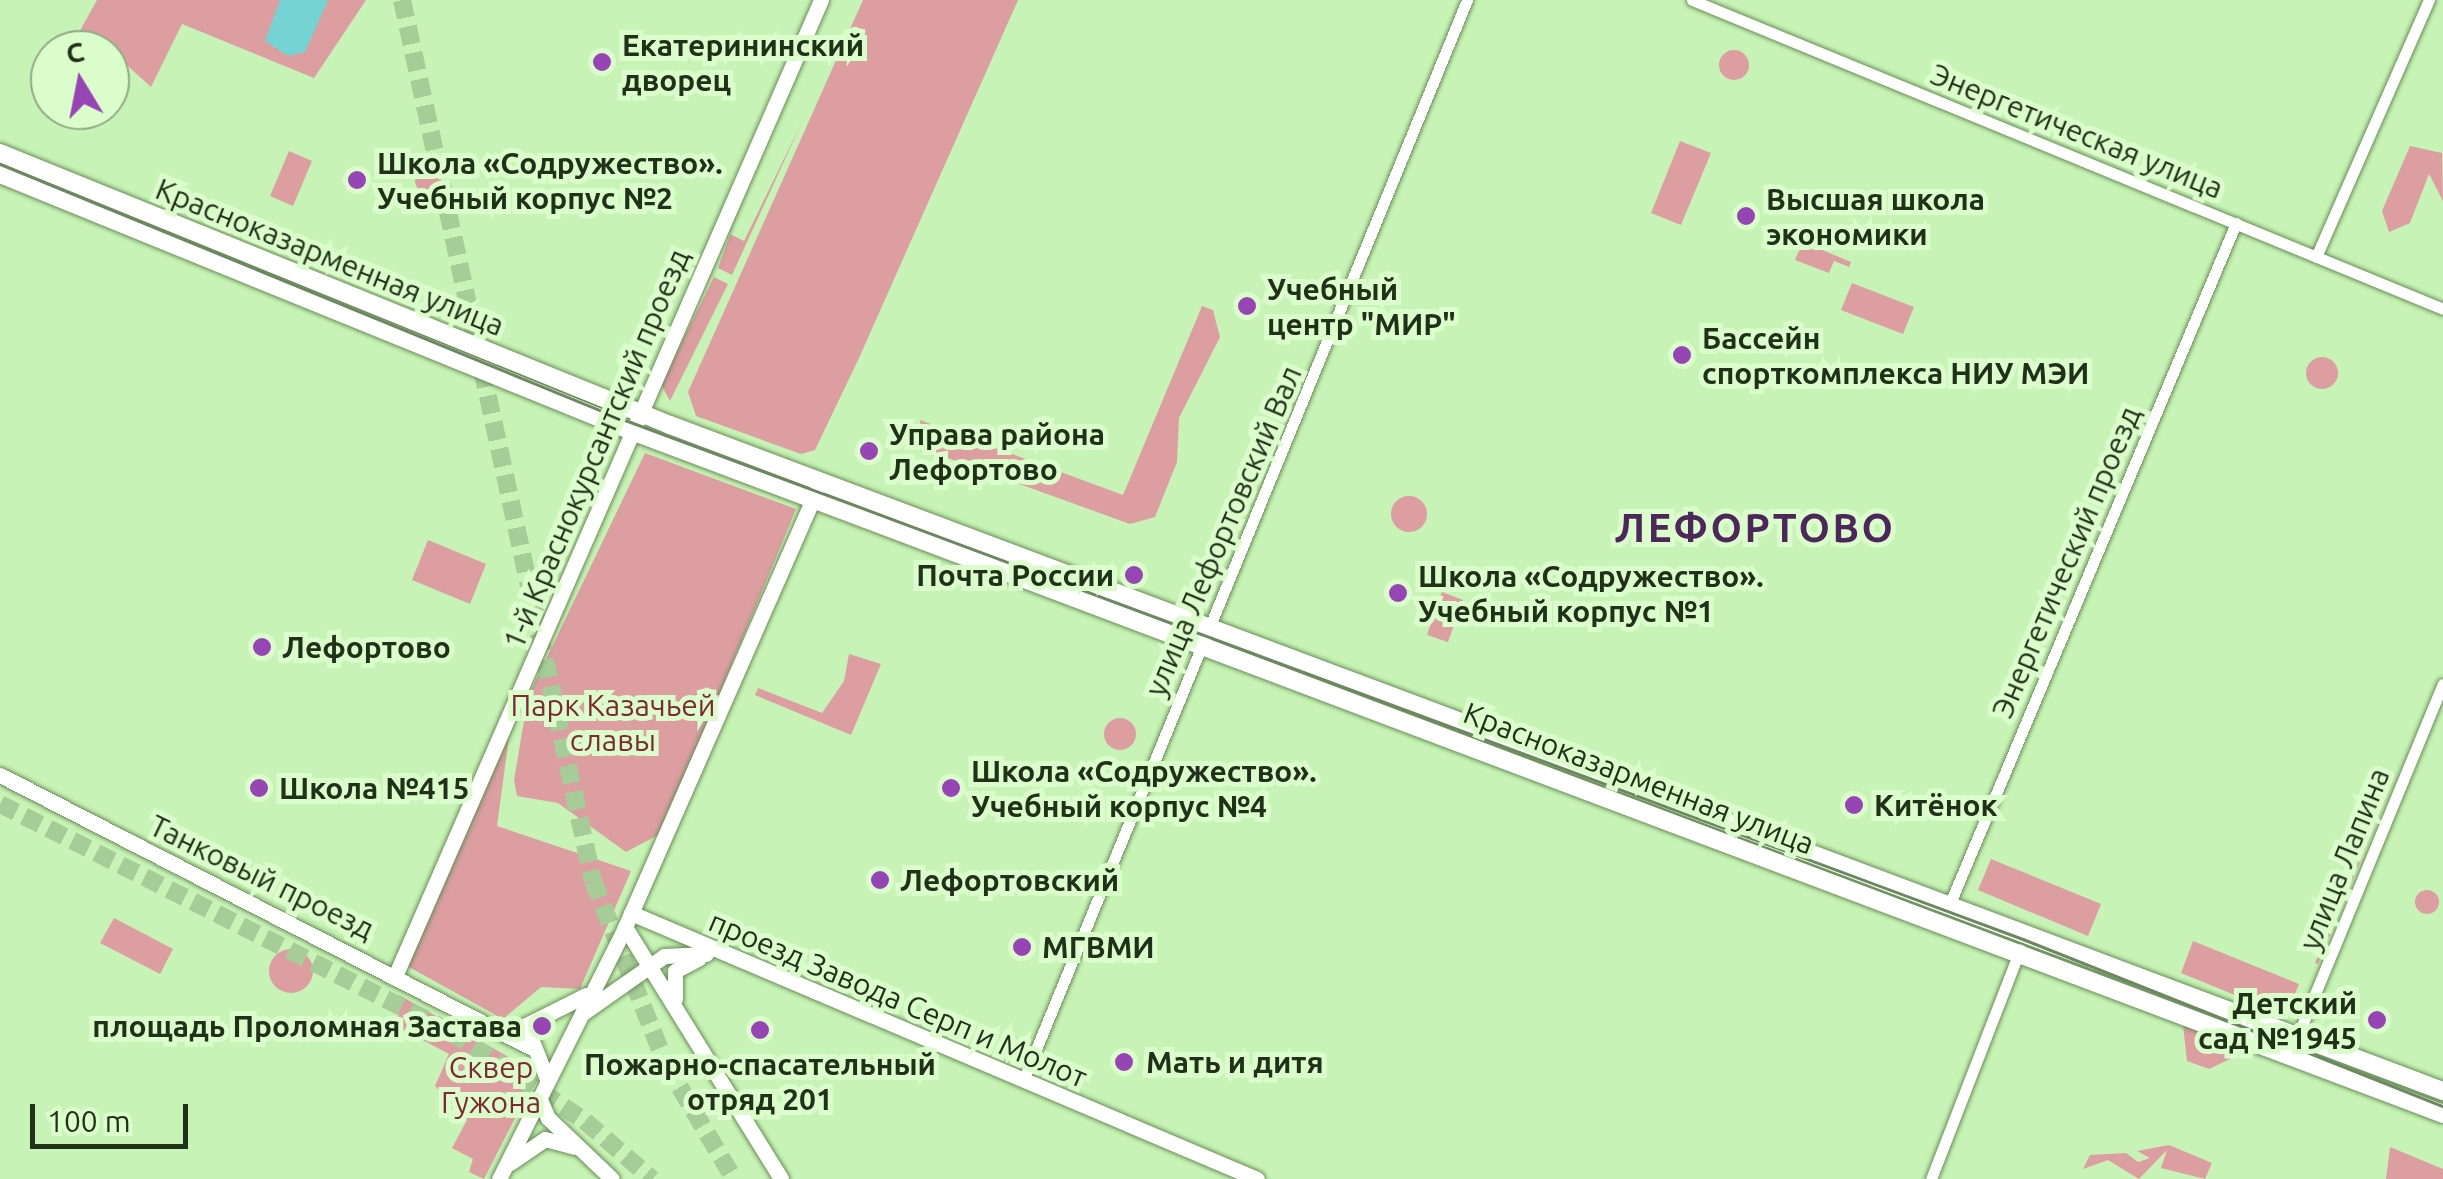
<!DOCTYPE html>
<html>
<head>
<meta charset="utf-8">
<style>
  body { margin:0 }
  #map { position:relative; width:2443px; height:1179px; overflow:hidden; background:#c8f3b6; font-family:Ubuntu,sans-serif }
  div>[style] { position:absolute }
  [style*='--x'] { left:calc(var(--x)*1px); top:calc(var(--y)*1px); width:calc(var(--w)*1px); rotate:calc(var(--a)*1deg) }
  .green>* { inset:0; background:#dc9ea1 }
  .round { border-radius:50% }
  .water>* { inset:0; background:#75d3d4 }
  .primary-tunnel>* { height:18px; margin-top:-9px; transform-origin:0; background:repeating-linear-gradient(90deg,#a6cc97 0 18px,transparent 0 27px) }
  .roads { filter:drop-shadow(0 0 2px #678d55) drop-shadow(0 0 2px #678d55) }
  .minor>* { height:11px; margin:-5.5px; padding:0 5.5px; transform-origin:5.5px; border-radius:5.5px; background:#fff }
  .tertiary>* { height:15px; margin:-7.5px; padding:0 7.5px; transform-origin:7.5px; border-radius:7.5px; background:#fff }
  .secondary>* { height:18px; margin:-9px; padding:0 9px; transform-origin:9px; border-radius:9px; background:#fff }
  .tram>* { height:2.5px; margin:-1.25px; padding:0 1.25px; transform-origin:1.25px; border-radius:1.25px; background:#6c8860 }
  .dots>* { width:28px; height:28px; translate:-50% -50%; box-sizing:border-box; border:5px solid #dbfdcc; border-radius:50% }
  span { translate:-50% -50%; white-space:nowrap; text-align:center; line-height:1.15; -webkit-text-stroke:10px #dbfdcc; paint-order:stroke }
  .poi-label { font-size:30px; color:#203019; font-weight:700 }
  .left { translate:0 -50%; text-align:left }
  .right { translate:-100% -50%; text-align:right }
  .street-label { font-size:30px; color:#203019 }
  .park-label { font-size:30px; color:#7f2834 }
  .district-label { font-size:40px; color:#4d265c; font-weight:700; letter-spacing:2.5px }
  .north { position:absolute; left:30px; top:30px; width:100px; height:100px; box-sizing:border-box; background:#dbfdcc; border:2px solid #90ab84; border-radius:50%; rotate:350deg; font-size:28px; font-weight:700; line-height:40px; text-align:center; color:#203019 }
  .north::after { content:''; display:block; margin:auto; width:35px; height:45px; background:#9745b4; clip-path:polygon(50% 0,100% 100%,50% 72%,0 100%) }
  .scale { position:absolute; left:30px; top:1104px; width:158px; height:45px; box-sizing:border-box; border:5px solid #203019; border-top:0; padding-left:12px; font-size:30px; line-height:35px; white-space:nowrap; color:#203019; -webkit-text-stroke:8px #dbfdcc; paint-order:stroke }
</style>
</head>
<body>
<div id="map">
  <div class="green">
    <i style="clip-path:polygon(97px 0,366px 0,314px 78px,182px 24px,151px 87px,110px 50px,77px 36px)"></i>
    <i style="clip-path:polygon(863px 0,1018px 0,859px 358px,815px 450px,801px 454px,696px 416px,688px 392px)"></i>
    <i class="round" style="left:1719px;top:50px;width:30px;height:30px"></i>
    <i style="clip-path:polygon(802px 122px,732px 275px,718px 268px,743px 199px,730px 234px,744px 241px)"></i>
    <i style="clip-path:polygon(1680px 141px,1711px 153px,1681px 225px,1651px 213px)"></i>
    <i style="clip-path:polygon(2410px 146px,2442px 153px,2443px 201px,2429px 174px,2410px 223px,2389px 232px,2382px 211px)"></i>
    <i style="clip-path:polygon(289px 151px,312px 161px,293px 206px,270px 196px)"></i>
    <i class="round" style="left:415px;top:167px;width:26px;height:26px"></i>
    <i style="clip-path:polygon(1803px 242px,1851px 262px,1849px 267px,1834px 261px,1829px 273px,1795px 260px)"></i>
    <i style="clip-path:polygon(714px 277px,728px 284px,670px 401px,661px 384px)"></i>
    <i style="clip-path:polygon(1852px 283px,1914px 307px,1903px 334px,1841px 310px)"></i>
    <i style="clip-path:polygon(1202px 306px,1213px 310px,1220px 337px,1179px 418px,1177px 462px,1155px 517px,1130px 524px,923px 449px,920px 420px,1123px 495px)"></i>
    <i class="round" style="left:2306px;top:357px;width:32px;height:32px"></i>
    <i style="clip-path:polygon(645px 453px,796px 509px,662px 833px,626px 852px,558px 803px,517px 796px,514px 780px,528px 697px)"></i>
    <i class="round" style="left:1391px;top:496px;width:36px;height:36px"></i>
    <i style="clip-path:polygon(428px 540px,486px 564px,470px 604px,412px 580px)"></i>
    <i style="clip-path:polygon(1442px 592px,1463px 600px,1448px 642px,1427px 635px)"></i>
    <i style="clip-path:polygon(849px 654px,881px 664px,851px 735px,755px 695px,758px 688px,822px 713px,844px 681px)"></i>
    <i class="round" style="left:1104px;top:718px;width:32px;height:32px"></i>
    <i style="clip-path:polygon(509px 737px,497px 826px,631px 871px,580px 989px,541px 987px,503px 1019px,407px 966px)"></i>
    <i style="clip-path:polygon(2394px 778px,2318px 964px,2315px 963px)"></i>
    <i style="clip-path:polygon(1991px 859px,2101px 904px,2088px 936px,1978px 890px)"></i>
    <i class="round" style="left:2415px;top:890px;width:24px;height:24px"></i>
    <i style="clip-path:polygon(114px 918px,173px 949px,160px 974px,100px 943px)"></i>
    <i style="clip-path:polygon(2193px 941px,2299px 984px,2286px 1016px,2181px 973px)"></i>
    <i class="round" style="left:269px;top:949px;width:44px;height:44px"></i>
    <i style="clip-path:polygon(399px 995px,530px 1069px,533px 1083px,484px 1179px,469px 1172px,473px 1159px,452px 1148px,467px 1120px,435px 1086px,449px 1054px,398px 1027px)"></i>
    <i style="clip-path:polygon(2183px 1025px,2236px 1047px,2230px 1059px,2209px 1069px,2187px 1061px)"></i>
    <i style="clip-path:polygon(2169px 1145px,2212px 1163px,2205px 1179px,2161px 1168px,2167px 1150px,2139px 1179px,2108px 1160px,2083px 1169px,2090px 1155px,2126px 1153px,2138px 1162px,2150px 1158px,2137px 1151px)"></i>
    <i style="clip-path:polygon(2390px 1147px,2443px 1169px,2443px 1179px,2386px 1179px)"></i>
  </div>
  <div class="water">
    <i style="clip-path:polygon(280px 0,328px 0,305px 52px,288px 56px,265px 41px)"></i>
  </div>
  <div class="primary-tunnel">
    <i style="--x:402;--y:0;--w:901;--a:77.77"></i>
    <i style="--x:593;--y:881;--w:197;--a:68.3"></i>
    <i style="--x:666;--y:1064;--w:134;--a:59.4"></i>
    <i style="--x:0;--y:804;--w:505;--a:26.82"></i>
    <i style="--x:451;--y:1032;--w:161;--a:33.6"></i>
    <i style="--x:585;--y:1121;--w:89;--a:40.9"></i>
  </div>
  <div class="roads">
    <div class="minor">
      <i style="--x:1692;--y:0;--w:812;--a:22.36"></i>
      <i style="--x:2316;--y:257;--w:281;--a:-66.3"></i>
      <i style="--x:1948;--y:908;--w:743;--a:-67.2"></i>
      <i style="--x:2296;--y:1040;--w:385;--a:-67.6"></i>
      <i style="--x:1023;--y:1081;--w:1169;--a:-67.67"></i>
      <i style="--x:1931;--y:1179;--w:246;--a:-68.8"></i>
    </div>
    <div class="tertiary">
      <i style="--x:0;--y:775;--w:596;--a:27.17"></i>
      <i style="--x:631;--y:913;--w:680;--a:23.02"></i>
      <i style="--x:625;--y:927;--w:296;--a:58.2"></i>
      <i style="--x:396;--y:974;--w:1063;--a:-66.43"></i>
      <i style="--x:675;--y:999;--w:28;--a:-90"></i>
      <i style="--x:675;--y:971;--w:27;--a:-28"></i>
      <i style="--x:583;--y:1013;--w:99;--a:-35.1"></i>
      <i style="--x:664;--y:956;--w:42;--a:-2.7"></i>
      <i style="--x:547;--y:1079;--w:58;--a:-111.3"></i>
      <i style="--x:526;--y:1025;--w:67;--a:-26.6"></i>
      <i style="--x:539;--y:1097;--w:23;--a:67"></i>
      <i style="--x:548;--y:1118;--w:88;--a:43.6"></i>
      <i style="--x:510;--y:1163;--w:42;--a:-34.4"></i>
      <i style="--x:545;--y:1139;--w:30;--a:15"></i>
      <i style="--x:499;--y:1179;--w:282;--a:-63.4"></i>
      <i style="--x:625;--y:927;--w:487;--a:-66.3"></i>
    </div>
    <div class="secondary">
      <i style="--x:0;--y:153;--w:723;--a:22.1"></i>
      <i style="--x:670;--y:425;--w:1894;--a:20.59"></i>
      <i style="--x:0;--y:174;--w:682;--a:22.13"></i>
      <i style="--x:632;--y:431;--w:1936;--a:20.66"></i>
    </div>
  </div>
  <div class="tram">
    <i style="--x:0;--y:164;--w:667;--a:22.3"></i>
    <i style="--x:617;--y:417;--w:1500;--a:20.37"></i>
    <i style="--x:2023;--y:939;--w:452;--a:21.7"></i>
  </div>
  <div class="dots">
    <i style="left:602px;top:62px;background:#9745b4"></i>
    <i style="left:357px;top:180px;background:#9745b4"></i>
    <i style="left:1746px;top:216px;background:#9745b4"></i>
    <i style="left:1247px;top:306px;background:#9745b4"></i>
    <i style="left:1682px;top:355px;background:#9745b4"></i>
    <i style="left:869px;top:451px;background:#9745b4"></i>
    <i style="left:1134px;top:575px;background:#9745b4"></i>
    <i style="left:1398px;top:593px;background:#9745b4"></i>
    <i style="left:262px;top:647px;background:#9745b4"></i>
    <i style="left:259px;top:788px;background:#9745b4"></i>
    <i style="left:951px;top:788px;background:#9745b4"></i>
    <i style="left:1854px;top:805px;background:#9745b4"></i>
    <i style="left:880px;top:880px;background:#9745b4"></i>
    <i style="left:1022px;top:947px;background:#9745b4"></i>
    <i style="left:2377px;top:1020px;background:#9745b4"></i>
    <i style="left:542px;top:1026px;background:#9745b4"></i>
    <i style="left:760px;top:1030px;background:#9745b4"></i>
    <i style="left:1124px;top:1062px;background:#9745b4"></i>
  </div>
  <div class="poi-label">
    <span class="left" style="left:622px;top:62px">Екатерининский<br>дворец</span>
    <span class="left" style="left:377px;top:180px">Школа «Содружество».<br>Учебный корпус №2</span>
    <span class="left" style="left:1766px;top:216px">Высшая школа<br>экономики</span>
    <span class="left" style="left:1267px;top:306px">Учебный<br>центр "МИР"</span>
    <span class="left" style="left:1702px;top:355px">Бассейн<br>спорткомплекса НИУ МЭИ</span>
    <span class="left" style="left:889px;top:451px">Управа района<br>Лефортово</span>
    <span class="right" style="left:1114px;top:575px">Почта России</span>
    <span class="left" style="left:1418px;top:593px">Школа «Содружество».<br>Учебный корпус №1</span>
    <span class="left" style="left:282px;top:647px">Лефортово</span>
    <span class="left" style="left:971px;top:788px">Школа «Содружество».<br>Учебный корпус №4</span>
    <span class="left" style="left:279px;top:788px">Школа №415</span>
    <span class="left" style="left:1874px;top:805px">Китёнок</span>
    <span class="left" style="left:900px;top:880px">Лефортовский</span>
    <span class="left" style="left:1042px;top:947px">МГВМИ</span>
    <span class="right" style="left:2357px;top:1020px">Детский<br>сад №1945</span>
    <span class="right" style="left:522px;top:1026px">площадь Проломная Застава</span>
    <span class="left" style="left:1146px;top:1062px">Мать и дитя</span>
    <span style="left:760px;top:1081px">Пожарно-спасательный<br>отряд 201</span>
  </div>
  <div class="street-label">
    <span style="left:2077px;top:131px;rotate:22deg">Энергетическая улица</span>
    <span style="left:330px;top:257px;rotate:22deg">Красноказарменная улица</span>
    <span style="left:596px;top:449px;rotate:-67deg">1-й Краснокурсантский проезд</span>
    <span style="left:1223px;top:531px;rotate:-67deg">улица Лефортовский Вал</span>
    <span style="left:2066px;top:562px;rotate:-67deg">Энергетический проезд</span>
    <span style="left:1639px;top:778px;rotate:21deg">Красноказарменная улица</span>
    <span style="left:2344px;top:859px;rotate:-68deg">улица Лапина</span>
    <span style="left:262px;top:877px;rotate:26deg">Танковый проезд</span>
    <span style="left:898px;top:999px;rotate:23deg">проезд Завода Серп и Молот</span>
  </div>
  <div class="park-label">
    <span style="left:613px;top:722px">Парк Казачьей<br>славы</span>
    <span style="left:491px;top:1084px">Сквер<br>Гужона</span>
  </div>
  <div class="district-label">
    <span style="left:1755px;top:528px">ЛЕФОРТОВО</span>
  </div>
  <div class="north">С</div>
  <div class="scale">100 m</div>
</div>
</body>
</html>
